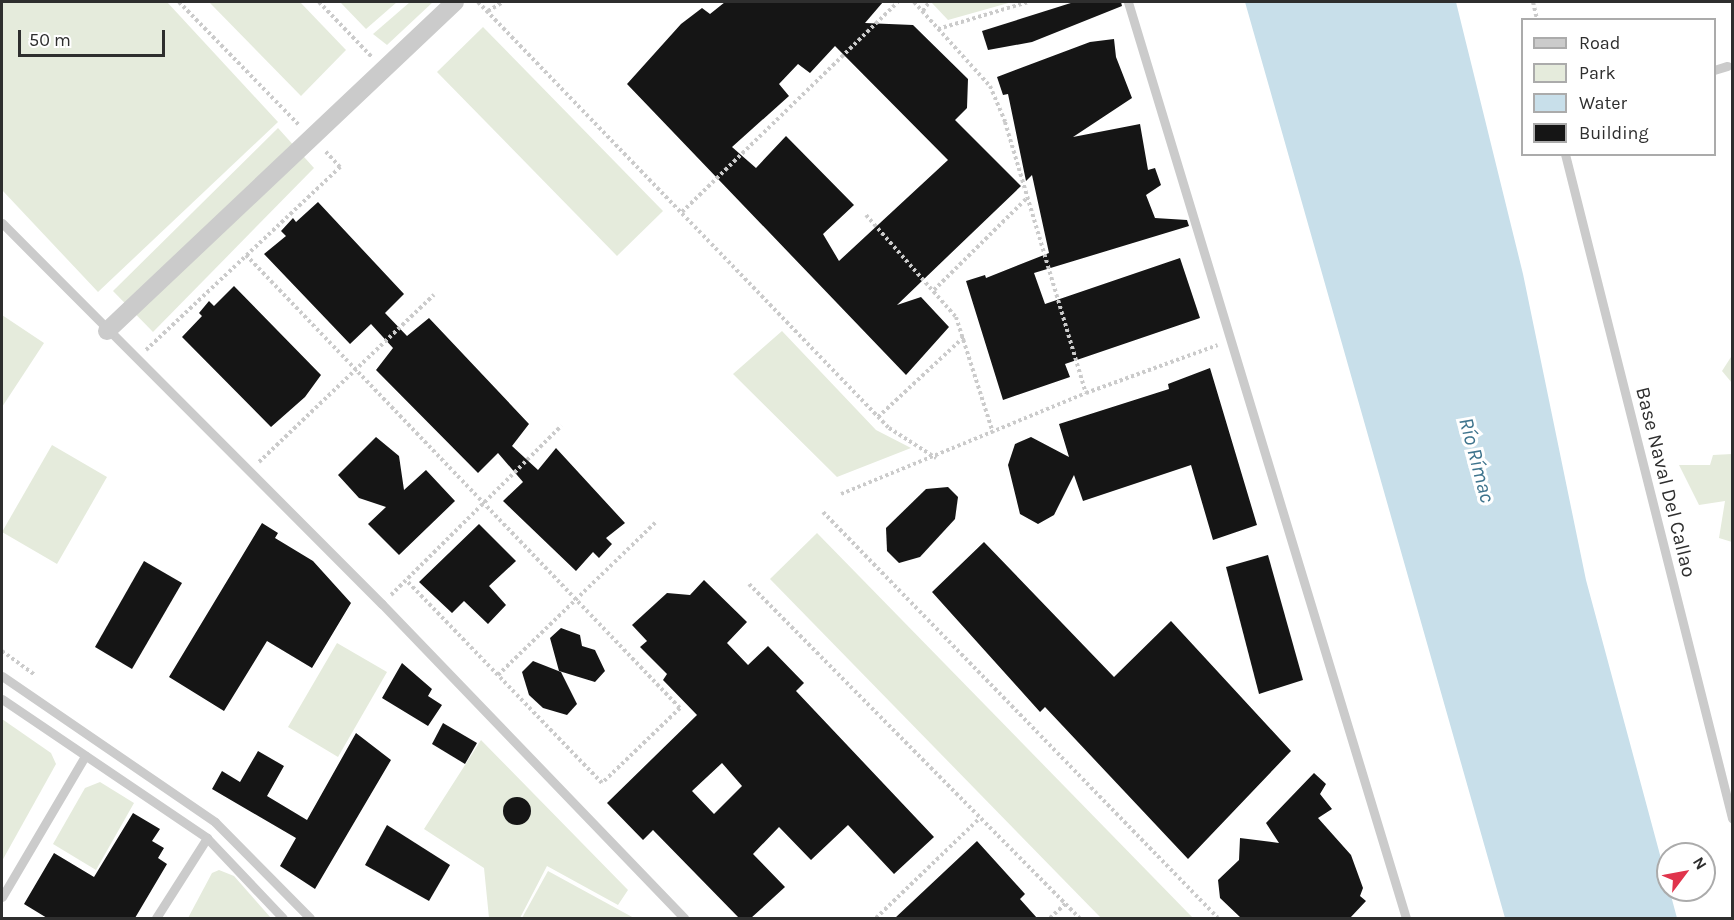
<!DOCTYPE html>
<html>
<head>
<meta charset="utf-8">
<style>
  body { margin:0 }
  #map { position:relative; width:1734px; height:920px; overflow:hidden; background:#fff; font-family:Karla,sans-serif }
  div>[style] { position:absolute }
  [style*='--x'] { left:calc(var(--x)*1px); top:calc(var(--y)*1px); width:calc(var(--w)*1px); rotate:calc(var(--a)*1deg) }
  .green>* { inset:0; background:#e5ebdc }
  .water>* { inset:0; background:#c8dfea }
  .building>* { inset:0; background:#151515 }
  .round { border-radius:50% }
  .path>* { height:4px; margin-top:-2px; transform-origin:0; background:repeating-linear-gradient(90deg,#cbcbcb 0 3px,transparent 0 6px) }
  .lane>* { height:9px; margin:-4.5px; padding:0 4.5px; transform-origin:4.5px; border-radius:4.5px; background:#cbcbcb }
  .street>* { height:18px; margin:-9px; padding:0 9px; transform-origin:9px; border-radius:9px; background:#cbcbcb }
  span { translate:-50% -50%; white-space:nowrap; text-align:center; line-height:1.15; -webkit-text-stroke:6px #fff; paint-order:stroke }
  .street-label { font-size:20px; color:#2e2e2e }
  .water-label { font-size:21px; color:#3e748d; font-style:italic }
  .frame { position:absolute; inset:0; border:3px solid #2e2e2e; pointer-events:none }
  .legend { position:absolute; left:1521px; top:18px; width:195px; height:138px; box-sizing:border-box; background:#fff; border:2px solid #ababab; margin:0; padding:8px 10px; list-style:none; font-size:18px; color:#2e2e2e }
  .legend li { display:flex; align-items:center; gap:12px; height:30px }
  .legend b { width:30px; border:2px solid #ababab }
  .north { position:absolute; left:1656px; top:842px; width:60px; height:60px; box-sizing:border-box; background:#fff; border:2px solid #ababab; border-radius:50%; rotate:58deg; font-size:16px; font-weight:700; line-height:24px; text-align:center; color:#2e2e2e }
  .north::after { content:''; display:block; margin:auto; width:21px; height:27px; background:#e0344c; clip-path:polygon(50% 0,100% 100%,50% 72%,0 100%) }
  .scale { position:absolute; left:18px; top:30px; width:147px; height:27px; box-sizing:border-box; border:3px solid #2e2e2e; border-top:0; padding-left:8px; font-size:18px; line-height:21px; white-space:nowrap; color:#2e2e2e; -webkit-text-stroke:4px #fff; paint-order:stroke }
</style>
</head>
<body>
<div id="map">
  <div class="green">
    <i style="clip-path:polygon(2px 2px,167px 2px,278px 122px,98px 292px,2px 190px)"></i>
    <i style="clip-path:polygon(209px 2px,300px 2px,346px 50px,301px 96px)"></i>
    <i style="clip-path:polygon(340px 2px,397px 2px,366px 29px)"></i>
    <i style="clip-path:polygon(410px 2px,433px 2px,387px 45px,373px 34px)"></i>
    <i style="clip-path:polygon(931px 2px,1012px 2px,948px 20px)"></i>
    <i style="clip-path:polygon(483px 27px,663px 211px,617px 256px,437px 72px)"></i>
    <i style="clip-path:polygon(278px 128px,314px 168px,153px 332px,113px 291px)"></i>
    <i style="clip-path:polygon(2px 315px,44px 343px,2px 407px)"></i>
    <i style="clip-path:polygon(782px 331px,876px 430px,911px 448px,837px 477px,733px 374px)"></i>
    <i style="clip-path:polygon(1731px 357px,1732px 357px,1732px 383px,1722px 371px)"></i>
    <i style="clip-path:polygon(52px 445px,107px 477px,57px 564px,2px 532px)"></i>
    <i style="clip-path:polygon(1732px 454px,1732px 542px,1719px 538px,1725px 501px,1699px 505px,1679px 465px,1710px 465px,1713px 455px)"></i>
    <i style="clip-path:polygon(817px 533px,1193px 918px,1101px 918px,770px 579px)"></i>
    <i style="clip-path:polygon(337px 643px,387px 672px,338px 757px,288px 727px)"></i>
    <i style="clip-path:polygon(2px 719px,51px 753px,56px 764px,2px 861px)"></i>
    <i style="clip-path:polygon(481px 740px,628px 890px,618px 905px,547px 866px,520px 918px,489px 918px,484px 868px,424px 829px)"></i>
    <i style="clip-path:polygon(100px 782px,134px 803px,96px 870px,53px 844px,85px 788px)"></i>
    <i style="clip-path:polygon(219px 870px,234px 876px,271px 918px,188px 918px,212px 873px)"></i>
    <i style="clip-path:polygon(548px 871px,634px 918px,522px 918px)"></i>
  </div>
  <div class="water">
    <i style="clip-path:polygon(1245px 2px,1456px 2px,1523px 274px,1586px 580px,1677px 918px,1505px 918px)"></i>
  </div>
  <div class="building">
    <i style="clip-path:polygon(evenodd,725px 2px,883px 2px,865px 23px,913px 25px,968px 79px,967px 108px,955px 120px,1021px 186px,897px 305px,921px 297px,949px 327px,906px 375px,627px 84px,681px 24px,702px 8px,710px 14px,725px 2px,835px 46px,948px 160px,839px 261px,823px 234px,854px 205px,786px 136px,756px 168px,732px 147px,789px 96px,779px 84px,798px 64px,810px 73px,835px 46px)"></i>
    <i style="clip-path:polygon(1074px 2px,1121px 2px,1122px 6px,1032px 42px,988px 50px,982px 31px)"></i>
    <i style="clip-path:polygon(1114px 39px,1116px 57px,1132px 98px,1073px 137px,1140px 124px,1148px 170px,1155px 168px,1161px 185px,1146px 195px,1155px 218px,1187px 220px,1189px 226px,1034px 273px,1045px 304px,1180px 258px,1200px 318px,1065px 364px,1070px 377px,1003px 400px,966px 281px,985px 275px,986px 278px,1049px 253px,1032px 175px,1026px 181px,1008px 94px,1003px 95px,997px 77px,1090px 42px)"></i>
    <i style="clip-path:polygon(318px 202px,404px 294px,385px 313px,407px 336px,429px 318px,529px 424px,512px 446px,538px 470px,556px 448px,625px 523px,606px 538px,612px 544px,599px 558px,593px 552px,576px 571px,503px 501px,523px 482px,498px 453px,478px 473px,376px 370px,393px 348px,371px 324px,350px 344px,264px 254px,286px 236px,281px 231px,293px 218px,296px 222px)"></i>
    <i style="clip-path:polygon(234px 286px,321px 375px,305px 397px,271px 427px,182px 337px,202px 316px,199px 313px,209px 301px,214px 306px)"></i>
    <i style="clip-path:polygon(1210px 368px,1257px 525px,1213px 540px,1191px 465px,1083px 501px,1074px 475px,1054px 515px,1038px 524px,1020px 514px,1008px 465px,1015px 444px,1031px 437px,1069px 457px,1059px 424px,1169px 389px,1168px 384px)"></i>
    <i style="clip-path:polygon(376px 437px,399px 456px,404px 490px,426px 470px,455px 501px,399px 555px,368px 524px,386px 507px,359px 498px,338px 475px)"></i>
    <i style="clip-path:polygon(948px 487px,958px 497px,955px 519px,920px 557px,899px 563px,887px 551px,886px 528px,926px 489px)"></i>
    <i style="clip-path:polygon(262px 523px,278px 533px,275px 538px,313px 561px,351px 603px,312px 668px,267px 641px,224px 711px,169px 677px)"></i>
    <i style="clip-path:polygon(479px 524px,516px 561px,489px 586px,506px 605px,488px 624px,464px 601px,452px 613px,419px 582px)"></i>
    <i style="clip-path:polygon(984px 542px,1114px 677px,1171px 621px,1291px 751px,1188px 859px,1045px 707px,1040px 712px,932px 592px)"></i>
    <i style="clip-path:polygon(1268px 555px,1303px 680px,1259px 694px,1226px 567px)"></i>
    <i style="clip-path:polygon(144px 561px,182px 583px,132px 669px,95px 647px)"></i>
    <i style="clip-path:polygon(evenodd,704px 580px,747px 622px,727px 643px,748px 665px,768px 646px,804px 683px,796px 691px,934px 837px,894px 874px,848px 825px,811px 860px,779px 827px,753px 854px,785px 887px,751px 918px,739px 918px,653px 830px,643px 840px,607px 803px,697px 715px,663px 680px,667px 674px,640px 647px,647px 641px,632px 625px,667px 593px,690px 595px,704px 580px,722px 763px,742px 786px,714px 814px,692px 791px,722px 763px)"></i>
    <i style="clip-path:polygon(561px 628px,580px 635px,582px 646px,595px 650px,605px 671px,595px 682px,559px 671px,550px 638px)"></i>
    <i style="clip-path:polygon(533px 661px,561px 672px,577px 704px,567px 715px,543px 708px,529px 695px,522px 672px)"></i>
    <i style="clip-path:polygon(402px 663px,432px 689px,428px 696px,442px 705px,428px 726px,382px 698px)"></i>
    <i style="clip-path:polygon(443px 723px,477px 743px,465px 764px,432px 744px)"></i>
    <i style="clip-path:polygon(356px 733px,391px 760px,315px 889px,280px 866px,296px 838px,212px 789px,222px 771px,240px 782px,258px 751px,284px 766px,267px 796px,307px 820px)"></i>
    <i style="clip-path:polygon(1314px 773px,1326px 784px,1320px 794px,1332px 809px,1318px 818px,1351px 855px,1363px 888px,1360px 896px,1366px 901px,1350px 918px,1241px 918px,1220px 898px,1218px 880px,1239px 860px,1240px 838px,1279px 843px,1266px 823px)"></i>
    <i class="round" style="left:503px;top:797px;width:28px;height:28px"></i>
    <i style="clip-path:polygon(133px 813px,160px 829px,152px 841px,164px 848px,158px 858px,167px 864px,135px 918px,47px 918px,24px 904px,54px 853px,94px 877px)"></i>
    <i style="clip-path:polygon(387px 825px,450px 865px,429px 901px,365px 865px)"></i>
    <i style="clip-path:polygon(977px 841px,1025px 894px,1020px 899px,1037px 918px,895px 918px)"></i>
  </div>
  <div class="path">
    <i style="--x:179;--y:2;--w:173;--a:45.7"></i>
    <i style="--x:319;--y:2;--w:76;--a:46.1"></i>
    <i style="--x:478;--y:2;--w:592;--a:46.03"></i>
    <i style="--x:889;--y:428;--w:56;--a:32.6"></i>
    <i style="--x:914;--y:2;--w:113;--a:47.9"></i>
    <i style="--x:990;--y:86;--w:39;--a:67"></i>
    <i style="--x:1005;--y:122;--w:283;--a:73.4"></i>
    <i style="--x:1533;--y:2;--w:18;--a:77"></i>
    <i style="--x:488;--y:11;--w:17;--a:-31"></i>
    <i style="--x:923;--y:11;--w:11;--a:-56"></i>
    <i style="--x:938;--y:29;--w:94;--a:-16.7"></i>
    <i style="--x:682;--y:212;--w:301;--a:-44.2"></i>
    <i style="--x:866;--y:215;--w:136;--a:48.6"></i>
    <i style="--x:956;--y:317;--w:122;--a:72.3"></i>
    <i style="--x:246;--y:255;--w:627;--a:46.23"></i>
    <i style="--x:680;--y:708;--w:108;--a:136.1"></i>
    <i style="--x:602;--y:783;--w:282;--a:-134"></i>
    <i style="--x:934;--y:290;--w:131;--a:-44.7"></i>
    <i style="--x:146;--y:350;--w:267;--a:-43.3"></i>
    <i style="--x:340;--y:167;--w:23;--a:-133"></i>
    <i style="--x:878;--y:417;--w:119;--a:-43"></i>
    <i style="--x:259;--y:462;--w:242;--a:-43.7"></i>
    <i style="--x:841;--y:494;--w:265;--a:-22.4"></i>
    <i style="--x:1086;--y:393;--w:140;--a:-20"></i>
    <i style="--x:823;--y:512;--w:566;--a:45.79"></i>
    <i style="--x:749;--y:584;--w:470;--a:45.3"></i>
    <i style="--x:391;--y:595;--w:240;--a:-44.8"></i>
    <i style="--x:2;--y:651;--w:41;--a:36"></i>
    <i style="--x:498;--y:675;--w:219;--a:-44.1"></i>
    <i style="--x:876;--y:918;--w:144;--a:-43.9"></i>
    <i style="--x:1050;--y:918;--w:21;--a:-43"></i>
  </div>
  <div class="lane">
    <i style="--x:1128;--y:2;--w:957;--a:73.12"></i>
    <i style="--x:1714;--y:70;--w:14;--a:-17"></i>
    <i style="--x:1565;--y:154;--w:685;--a:75.88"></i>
    <i style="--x:2;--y:223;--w:538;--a:45.08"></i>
    <i style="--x:382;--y:604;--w:436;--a:46.1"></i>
    <i style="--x:2;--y:676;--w:258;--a:34.4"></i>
    <i style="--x:215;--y:822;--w:135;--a:45.3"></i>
    <i style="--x:2;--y:699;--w:248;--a:34.1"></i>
    <i style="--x:207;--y:838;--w:110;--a:46.5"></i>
    <i style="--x:2;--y:897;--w:164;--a:-59.5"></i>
    <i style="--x:156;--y:918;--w:95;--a:-57.5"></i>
  </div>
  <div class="street">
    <i style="--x:107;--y:331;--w:479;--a:-43.4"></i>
  </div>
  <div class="street-label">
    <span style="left:1666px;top:482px;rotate:76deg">Base Naval Del Callao</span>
  </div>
  <div class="water-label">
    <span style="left:1477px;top:460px;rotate:75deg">Río Rímac</span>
  </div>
  <div class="frame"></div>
  <ul class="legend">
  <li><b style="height:8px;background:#cbcbcb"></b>Road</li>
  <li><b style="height:16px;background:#e5ebdc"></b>Park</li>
  <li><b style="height:16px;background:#c8dfea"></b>Water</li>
  <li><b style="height:16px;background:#151515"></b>Building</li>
  </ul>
  <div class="north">N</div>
  <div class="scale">50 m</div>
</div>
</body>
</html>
